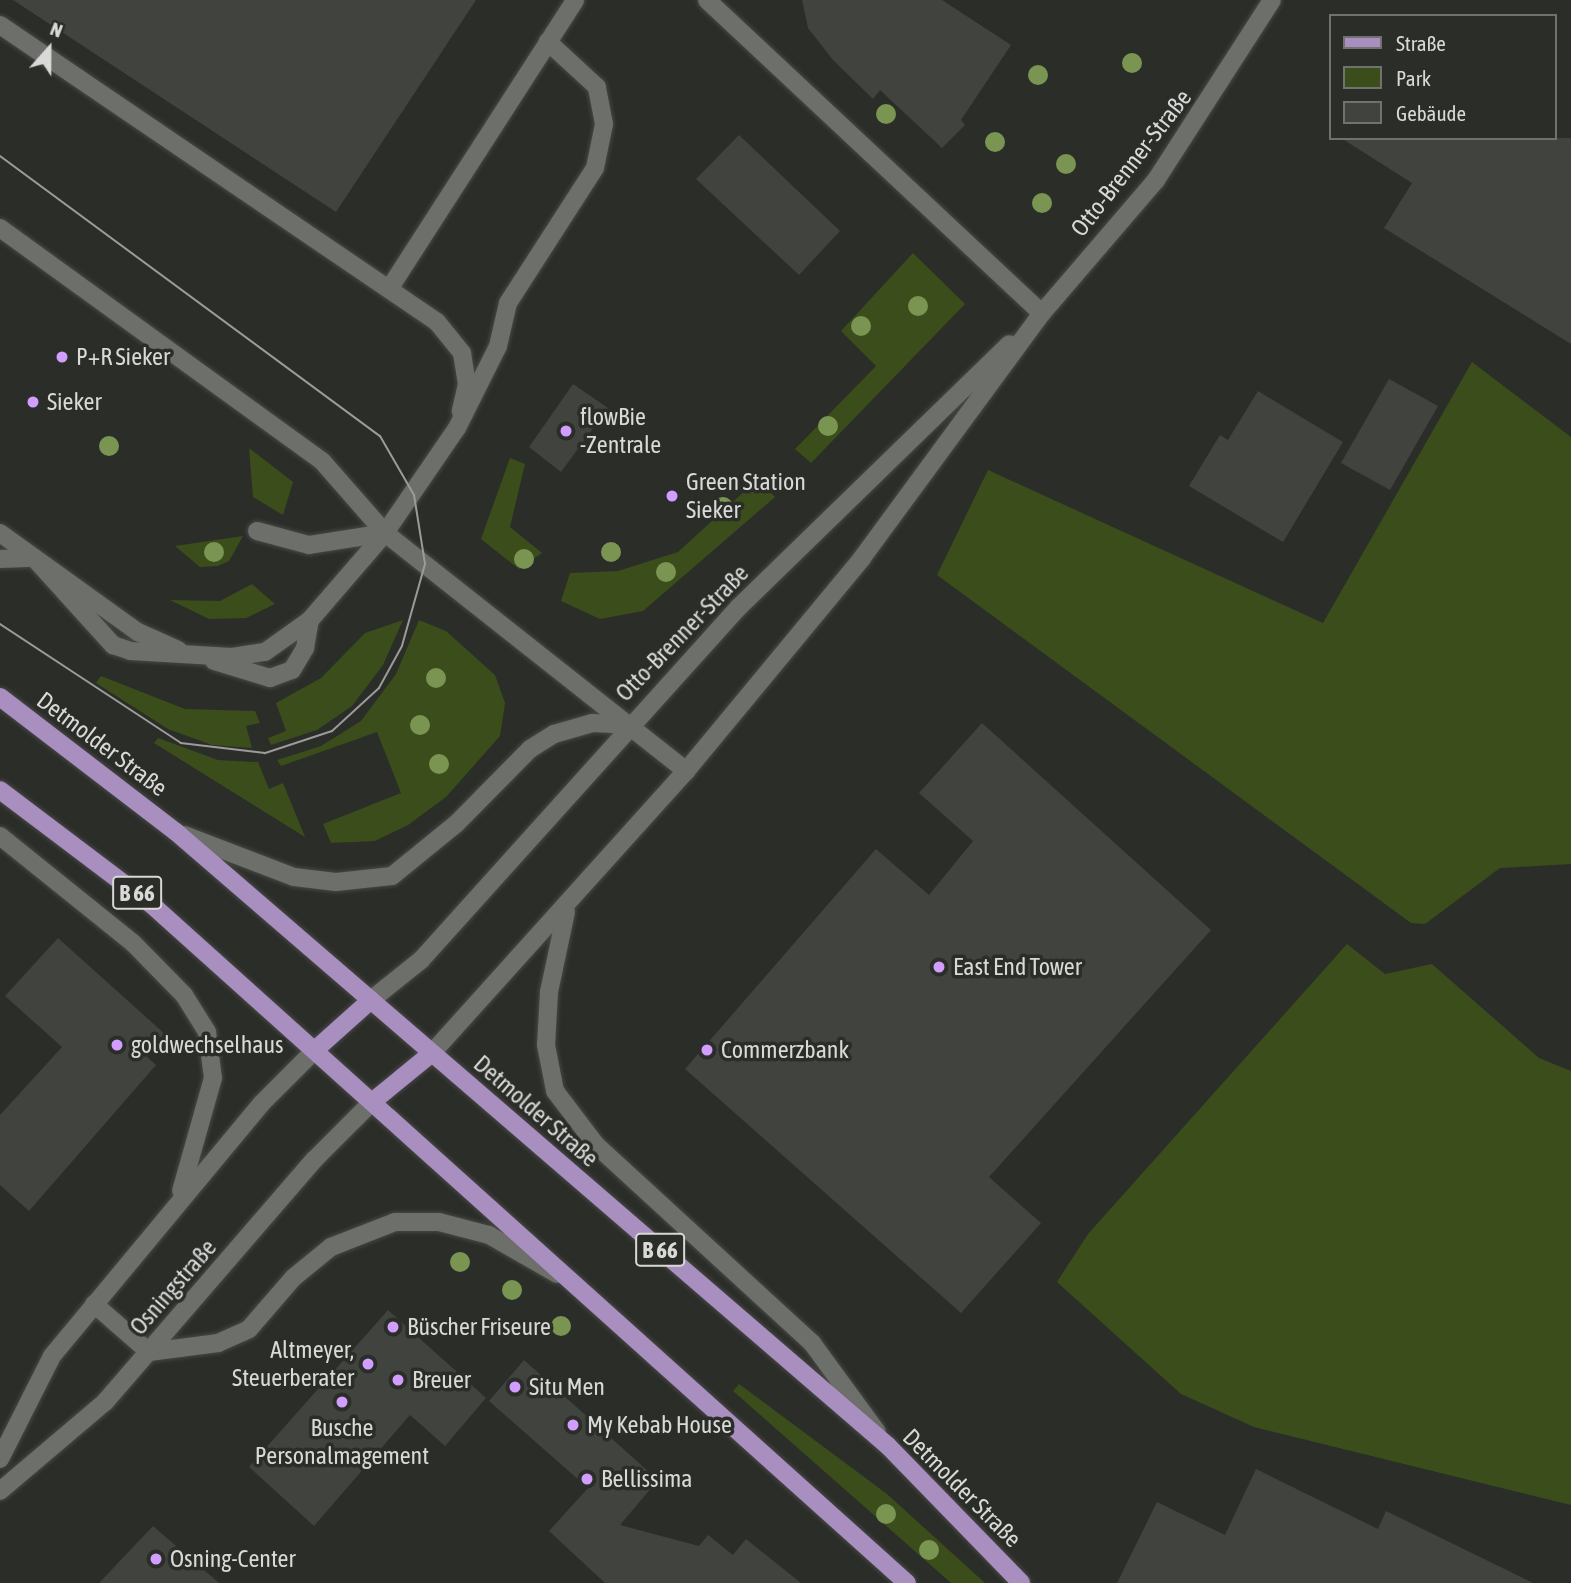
<!DOCTYPE html>
<html>
<head>
<meta charset="utf-8">
<style>
  body { margin:0 }
  #map { position:relative; width:1571px; height:1583px; overflow:hidden; background:#2b2d29; font-family:"Asap Condensed",sans-serif }
  div>[style] { position:absolute }
  [style*='--x'] { left:calc(var(--x)*1px); top:calc(var(--y)*1px); width:calc(var(--w)*1px); rotate:calc(var(--a)*1deg) }
  .green>* { inset:0; background:#3a4d1a }
  .building>* { inset:0; background:#41433e }
  .roads { filter:drop-shadow(0 0 2px #464845) drop-shadow(0 0 2px #464845) }
  .service>* { height:18px; margin:-9px; padding:0 9px; transform-origin:9px; border-radius:9px; background:#6d6f6a }
  .tertiary>* { height:18px; margin:-9px; padding:0 9px; transform-origin:9px; border-radius:9px; background:#6d6f6a }
  .secondary>* { height:18px; margin:-9px; padding:0 9px; transform-origin:9px; border-radius:9px; background:#6d6f6a }
  .primary>* { height:18px; margin:-9px; padding:0 9px; transform-origin:9px; border-radius:9px; background:#a98ec0 }
  .tram>* { height:2px; margin:-1px; padding:0 1px; transform-origin:1px; border-radius:1px; background:#9b9c9a }
  .trees>* { width:20px; height:20px; margin:-10px; border-radius:50%; background:#7a9452 }
  .dots>* { width:19px; height:19px; translate:-50% -50%; box-sizing:border-box; border:4px solid #2b2d29; border-radius:50% }
  span { translate:-50% -50%; white-space:nowrap; text-align:center; line-height:1.15; -webkit-text-stroke:7px #2b2d29; paint-order:stroke }
  .shield-label span { padding:2px 5px; background:#2b2d29; border:2px solid; border-radius:5px; -webkit-text-stroke-width:0 }
  .shield-label { font-size:23px; color:#d9dad8; font-weight:700 }
  .street-label { font-size:24px; color:#d9dad8 }
  .poi-label { font-size:24px; color:#d9dad8 }
  .left { translate:0 -50%; text-align:left }
  .right { translate:-100% -50%; text-align:right }
  .legend { position:absolute; left:1329px; top:14px; width:228px; height:126px; box-sizing:border-box; background:#2b2d29; border:2px solid #71726f; margin:0; padding:9px 12px; list-style:none; font-size:21px; color:#d9dad8 }
  .legend li { display:flex; align-items:center; gap:14px; height:35px }
  .legend b { width:35px; border:2px solid #71726f }
  .north { position:absolute; left:14px; top:14px; width:70px; height:70px; -webkit-text-stroke:5px #2b2d29; paint-order:stroke; rotate:21deg; font-size:19px; font-weight:700; line-height:28px; text-align:center; color:#d9dad8 }
  .north::after { content:''; display:block; margin:auto; width:24px; height:32px; background:#d9dad8; clip-path:polygon(50% 0,100% 100%,50% 72%,0 100%) }
</style>
</head>
<body>
<div id="map">
  <div class="green">
    <i style="clip-path:polygon(913px 253px,965px 304px,811px 463px,795px 449px,876px 366px,841px 331px)"></i>
    <i style="clip-path:polygon(1472px 362px,1571px 437px,1571px 864px,1500px 868px,1425px 924px,1411px 923px,937px 575px,988px 470px,1323px 623px)"></i>
    <i style="clip-path:polygon(249px 448px,293px 482px,283px 515px,253px 497px)"></i>
    <i style="clip-path:polygon(510px 458px,525px 464px,510px 527px,542px 553px,519px 569px,481px 539px)"></i>
    <i style="clip-path:polygon(757px 480px,775px 497px,643px 611px,600px 619px,561px 601px,570px 573px,618px 571px,678px 552px)"></i>
    <i style="clip-path:polygon(243px 536px,229px 561px,218px 566px,200px 567px,175px 546px)"></i>
    <i style="clip-path:polygon(252px 584px,275px 604px,246px 618px,209px 619px,170px 600px,220px 601px)"></i>
    <i style="clip-path:polygon(403px 620px,383px 665px,352px 706px,317px 730px,271px 745px,268px 738px,286px 731px,276px 703px,321px 678px,365px 633px)"></i>
    <i style="clip-path:polygon(419px 620px,446px 631px,495px 675px,505px 703px,500px 736px,446px 797px,408px 825px,375px 841px,331px 843px,323px 824px,401px 793px,377px 732px,281px 766px,277px 760px,321px 746px,361px 721px,396px 674px)"></i>
    <i style="clip-path:polygon(101px 676px,185px 709px,255px 711px,260px 723px,246px 726px,252px 748px,212px 745px,168px 729px,96px 683px)"></i>
    <i style="clip-path:polygon(158px 738px,218px 760px,258px 762px,269px 789px,283px 783px,305px 837px,154px 743px)"></i>
    <i style="clip-path:polygon(1347px 944px,1385px 974px,1432px 964px,1539px 1058px,1571px 1071px,1571px 1505px,1254px 1427px,1181px 1394px,1057px 1282px,1088px 1234px)"></i>
    <i style="clip-path:polygon(739px 1384px,887px 1494px,985px 1583px,951px 1583px,733px 1391px)"></i>
  </div>
  <div class="building">
    <i style="clip-path:polygon(13px 0,476px 0,336px 212px)"></i>
    <i style="clip-path:polygon(802px 0,942px 0,1011px 45px,961px 120px,965px 125px,942px 148px,880px 90px,873px 99px,833px 60px,808px 28px)"></i>
    <i style="clip-path:polygon(739px 135px,840px 231px,799px 275px,696px 179px)"></i>
    <i style="clip-path:polygon(1341px 138px,1571px 138px,1571px 344px,1384px 228px,1412px 183px)"></i>
    <i style="clip-path:polygon(1389px 379px,1438px 406px,1390px 490px,1341px 463px)"></i>
    <i style="clip-path:polygon(573px 384px,608px 408px,561px 472px,529px 447px)"></i>
    <i style="clip-path:polygon(1258px 391px,1343px 442px,1283px 542px,1189px 486px,1220px 435px,1228px 440px)"></i>
    <i style="clip-path:polygon(982px 723px,1211px 930px,989px 1177px,1041px 1223px,961px 1313px,685px 1069px,876px 849px,929px 895px,973px 841px,919px 793px)"></i>
    <i style="clip-path:polygon(58px 938px,166px 1035px,147px 1057px,156px 1065px,29px 1211px,0 1185px,0 1115px,62px 1047px,5px 996px)"></i>
    <i style="clip-path:polygon(388px 1310px,486px 1398px,445px 1446px,410px 1415px,314px 1526px,249px 1467px)"></i>
    <i style="clip-path:polygon(524px 1360px,658px 1480px,620px 1525px,699px 1546px,708px 1535px,733px 1555px,746px 1539px,801px 1583px,605px 1583px,549px 1531px,588px 1488px,489px 1401px)"></i>
    <i style="clip-path:polygon(1256px 1469px,1378px 1529px,1386px 1511px,1533px 1583px,1117px 1583px,1157px 1502px,1225px 1535px)"></i>
    <i style="clip-path:polygon(153px 1526px,219px 1583px,99px 1583px)"></i>
  </div>
  <div class="roads">
    <div class="service">
      <i style="--x:707;--y:0;--w:458;--a:43.1"></i>
      <i style="--x:0;--y:25;--w:528;--a:34.2"></i>
      <i style="--x:437;--y:322;--w:40;--a:51"></i>
      <i style="--x:462;--y:353;--w:31;--a:81"></i>
      <i style="--x:467;--y:384;--w:28;--a:103"></i>
      <i style="--x:0;--y:228;--w:397;--a:35.9"></i>
      <i style="--x:322;--y:461;--w:96;--a:48.8"></i>
      <i style="--x:385;--y:533;--w:384;--a:38.3"></i>
      <i style="--x:391;--y:286;--w:340;--a:-57.2"></i>
      <i style="--x:257;--y:531;--w:54;--a:15.1"></i>
      <i style="--x:309;--y:545;--w:77;--a:-9"></i>
      <i style="--x:0;--y:533;--w:170;--a:35.7"></i>
      <i style="--x:138;--y:632;--w:44;--a:24.2"></i>
      <i style="--x:34;--y:558;--w:118;--a:47.8"></i>
      <i style="--x:113;--y:645;--w:18;--a:19"></i>
      <i style="--x:130;--y:651;--w:102;--a:3.4"></i>
      <i style="--x:232;--y:657;--w:33;--a:-9"></i>
      <i style="--x:265;--y:652;--w:55;--a:-35.4"></i>
      <i style="--x:310;--y:620;--w:115;--a:-49.2"></i>
      <i style="--x:385;--y:533;--w:127;--a:-55.6"></i>
      <i style="--x:457;--y:428;--w:92;--a:-63.4"></i>
      <i style="--x:498;--y:346;--w:44;--a:-76.9"></i>
      <i style="--x:508;--y:303;--w:161;--a:-57.2"></i>
      <i style="--x:595;--y:168;--w:45;--a:-78.4"></i>
      <i style="--x:604;--y:124;--w:38;--a:-101"></i>
      <i style="--x:597;--y:87;--w:67;--a:-137.4"></i>
      <i style="--x:0;--y:559;--w:34;--a:-2"></i>
      <i style="--x:214;--y:661;--w:59;--a:16.9"></i>
      <i style="--x:270;--y:678;--w:23;--a:-20"></i>
      <i style="--x:292;--y:670;--w:26;--a:-59"></i>
      <i style="--x:305;--y:648;--w:28;--a:-80"></i>
      <i style="--x:94;--y:1304;--w:73;--a:41.1"></i>
    </div>
    <div class="tertiary">
      <i style="--x:184;--y:835;--w:118;--a:20.9"></i>
      <i style="--x:294;--y:877;--w:42;--a:6.8"></i>
      <i style="--x:336;--y:882;--w:56;--a:-6.1"></i>
      <i style="--x:392;--y:876;--w:84;--a:-39.2"></i>
      <i style="--x:457;--y:823;--w:104;--a:-45.4"></i>
      <i style="--x:530;--y:749;--w:28;--a:-32"></i>
      <i style="--x:554;--y:734;--w:40;--a:-16"></i>
      <i style="--x:592;--y:723;--w:35;--a:3"></i>
      <i style="--x:566;--y:912;--w:82;--a:102"></i>
      <i style="--x:549;--y:992;--w:53;--a:93.2"></i>
      <i style="--x:546;--y:1045;--w:47;--a:78.9"></i>
      <i style="--x:555;--y:1091;--w:68;--a:52.8"></i>
      <i style="--x:596;--y:1145;--w:293;--a:42.5"></i>
      <i style="--x:812;--y:1343;--w:110;--a:53.9"></i>
      <i style="--x:371;--y:1000;--w:64;--a:-38.7"></i>
      <i style="--x:421;--y:960;--w:475;--a:-48"></i>
      <i style="--x:739;--y:607;--w:377;--a:-44.2"></i>
      <i style="--x:432;--y:1053;--w:380;--a:-48"></i>
      <i style="--x:686;--y:771;--w:276;--a:-50.4"></i>
      <i style="--x:862;--y:558;--w:304;--a:-53.7"></i>
      <i style="--x:1042;--y:313;--w:175;--a:-49.4"></i>
      <i style="--x:1156;--y:180;--w:214;--a:-57.2"></i>
    </div>
    <div class="secondary">
      <i style="--x:0;--y:836;--w:171;--a:38.8"></i>
      <i style="--x:133;--y:943;--w:73;--a:45.6"></i>
      <i style="--x:184;--y:995;--w:44;--a:58.1"></i>
      <i style="--x:207;--y:1032;--w:46;--a:82.6"></i>
      <i style="--x:213;--y:1078;--w:117;--a:105.8"></i>
      <i style="--x:149;--y:1352;--w:70;--a:-7.4"></i>
      <i style="--x:218;--y:1343;--w:34;--a:-24"></i>
      <i style="--x:249;--y:1329;--w:67;--a:-49.2"></i>
      <i style="--x:293;--y:1278;--w:49;--a:-39.2"></i>
      <i style="--x:331;--y:1247;--w:69;--a:-21.3"></i>
      <i style="--x:395;--y:1222;--w:44;--a:0"></i>
      <i style="--x:439;--y:1222;--w:52;--a:14.6"></i>
      <i style="--x:489;--y:1235;--w:78;--a:29.8"></i>
      <i style="--x:0;--y:1459;--w:115;--a:-63.2"></i>
      <i style="--x:52;--y:1356;--w:329;--a:-50.3"></i>
      <i style="--x:262;--y:1103;--w:75;--a:-45"></i>
      <i style="--x:0;--y:1491;--w:138;--a:-40.3"></i>
      <i style="--x:105;--y:1402;--w:321;--a:-49.2"></i>
      <i style="--x:315;--y:1159;--w:81;--a:-45"></i>
    </div>
    <div class="primary">
      <i style="--x:0;--y:697;--w:222;--a:37.5"></i>
      <i style="--x:176;--y:832;--w:940;--a:40.77"></i>
      <i style="--x:888;--y:1446;--w:191;--a:45.8"></i>
      <i style="--x:0;--y:790;--w:189;--a:37.1"></i>
      <i style="--x:151;--y:904;--w:1016;--a:41.93"></i>
      <i style="--x:315;--y:1050;--w:75;--a:-41.8"></i>
      <i style="--x:372;--y:1102;--w:77;--a:-39.2"></i>
    </div>
  </div>
  <div class="tram">
    <i style="--x:0;--y:156;--w:472;--a:36.4"></i>
    <i style="--x:380;--y:436;--w:68;--a:60"></i>
    <i style="--x:414;--y:495;--w:70;--a:80.9"></i>
    <i style="--x:425;--y:564;--w:85;--a:105.7"></i>
    <i style="--x:402;--y:646;--w:48;--a:118.7"></i>
    <i style="--x:379;--y:688;--w:64;--a:137.5"></i>
    <i style="--x:332;--y:731;--w:71;--a:161.8"></i>
    <i style="--x:265;--y:753;--w:85;--a:-173.2"></i>
    <i style="--x:181;--y:743;--w:217;--a:-146.7"></i>
  </div>
  <div class="trees">
    <i style="left:1132px;top:63px"></i>
    <i style="left:1038px;top:75px"></i>
    <i style="left:886px;top:114px"></i>
    <i style="left:995px;top:142px"></i>
    <i style="left:1066px;top:164px"></i>
    <i style="left:1042px;top:203px"></i>
    <i style="left:918px;top:306px"></i>
    <i style="left:861px;top:326px"></i>
    <i style="left:828px;top:426px"></i>
    <i style="left:109px;top:446px"></i>
    <i style="left:723px;top:507px"></i>
    <i style="left:214px;top:552px"></i>
    <i style="left:611px;top:552px"></i>
    <i style="left:524px;top:559px"></i>
    <i style="left:666px;top:572px"></i>
    <i style="left:436px;top:678px"></i>
    <i style="left:420px;top:725px"></i>
    <i style="left:439px;top:764px"></i>
    <i style="left:460px;top:1262px"></i>
    <i style="left:512px;top:1290px"></i>
    <i style="left:561px;top:1326px"></i>
    <i style="left:886px;top:1514px"></i>
    <i style="left:929px;top:1550px"></i>
  </div>
  <div class="dots">
    <i style="left:62px;top:357px;background:#d19dfe"></i>
    <i style="left:33px;top:402px;background:#d19dfe"></i>
    <i style="left:566px;top:431px;background:#d19dfe"></i>
    <i style="left:672px;top:496px;background:#d19dfe"></i>
    <i style="left:939px;top:967px;background:#d19dfe"></i>
    <i style="left:117px;top:1045px;background:#d19dfe"></i>
    <i style="left:707px;top:1050px;background:#d19dfe"></i>
    <i style="left:393px;top:1327px;background:#d19dfe"></i>
    <i style="left:368px;top:1364px;background:#d19dfe"></i>
    <i style="left:398px;top:1380px;background:#d19dfe"></i>
    <i style="left:515px;top:1387px;background:#d19dfe"></i>
    <i style="left:342px;top:1402px;background:#d19dfe"></i>
    <i style="left:573px;top:1425px;background:#d19dfe"></i>
    <i style="left:587px;top:1479px;background:#d19dfe"></i>
    <i style="left:156px;top:1559px;background:#d19dfe"></i>
  </div>
  <div class="shield-label">
    <span style="left:137px;top:893px">B 66</span>
    <span style="left:660px;top:1250px">B 66</span>
  </div>
  <div class="street-label">
    <span style="left:1131px;top:163px;rotate:-52deg">Otto-Brenner-Straße</span>
    <span style="left:682px;top:633px;rotate:-46deg">Otto-Brenner-Straße</span>
    <span style="left:102px;top:744px;rotate:37deg">Detmolder Straße</span>
    <span style="left:536px;top:1111px;rotate:41deg">Detmolder Straße</span>
    <span style="left:173px;top:1287px;rotate:-49deg">Osningstraße</span>
    <span style="left:962px;top:1488px;rotate:45deg">Detmolder Straße</span>
  </div>
  <div class="poi-label">
    <span class="left" style="left:76px;top:357px">P+R Sieker</span>
    <span class="left" style="left:47px;top:402px">Sieker</span>
    <span class="left" style="left:580px;top:431px">flowBie<br>-Zentrale</span>
    <span class="left" style="left:686px;top:496px">Green Station<br>Sieker</span>
    <span class="left" style="left:953px;top:967px">East End Tower</span>
    <span class="left" style="left:131px;top:1045px">goldwechselhaus</span>
    <span class="left" style="left:721px;top:1050px">Commerzbank</span>
    <span class="left" style="left:407px;top:1327px">Büscher Friseure</span>
    <span class="right" style="left:354px;top:1364px">Altmeyer,<br>Steuerberater</span>
    <span class="left" style="left:412px;top:1380px">Breuer</span>
    <span class="left" style="left:529px;top:1387px">Situ Men</span>
    <span class="left" style="left:587px;top:1425px">My Kebab House</span>
    <span style="left:342px;top:1442px">Busche<br>Personalmagement</span>
    <span class="left" style="left:601px;top:1479px">Bellissima</span>
    <span class="left" style="left:170px;top:1559px">Osning-Center</span>
  </div>
  <ul class="legend">
  <li><b style="height:9px;background:#a98ec0"></b>Straße</li>
  <li><b style="height:19px;background:#3a4d1a"></b>Park</li>
  <li><b style="height:19px;background:#41433e"></b>Gebäude</li>
  </ul>
  <div class="north">N</div>
</div>
</body>
</html>
